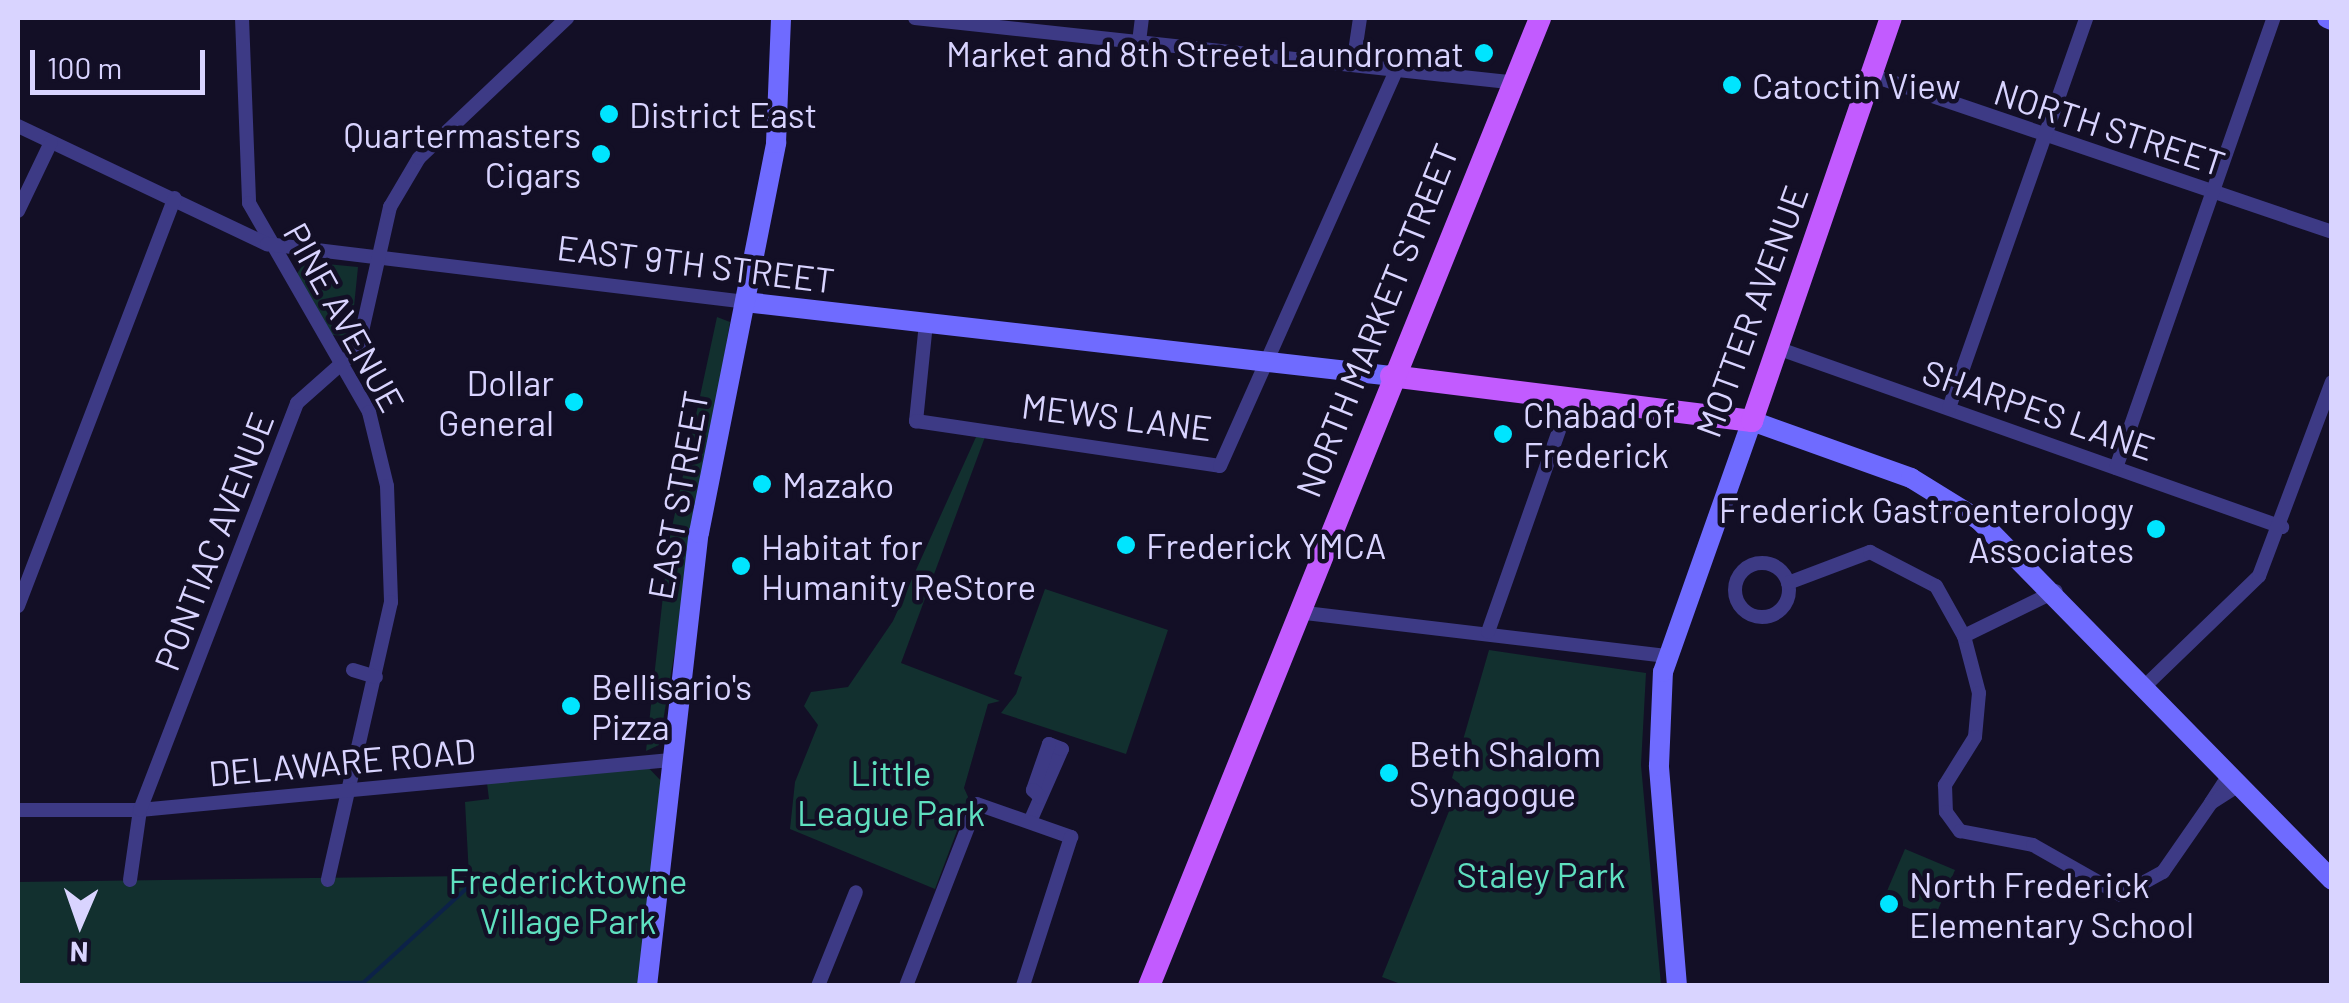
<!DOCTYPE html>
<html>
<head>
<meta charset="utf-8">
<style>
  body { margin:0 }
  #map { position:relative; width:2349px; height:1003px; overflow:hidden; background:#130f26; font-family:Barlow,sans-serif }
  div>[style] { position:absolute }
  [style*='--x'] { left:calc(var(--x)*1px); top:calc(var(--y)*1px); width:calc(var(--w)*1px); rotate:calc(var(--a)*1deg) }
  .green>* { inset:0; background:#12302f }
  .stream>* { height:4px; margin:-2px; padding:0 2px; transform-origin:2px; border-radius:2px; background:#0c2248 }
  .street>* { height:14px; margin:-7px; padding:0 7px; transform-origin:7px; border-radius:7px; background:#3d3a85 }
  .street>.ring { margin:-7px; padding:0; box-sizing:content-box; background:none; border:14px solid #3d3a85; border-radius:50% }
  .secondary>* { height:20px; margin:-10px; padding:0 10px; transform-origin:10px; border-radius:10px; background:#6f6bff }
  .primary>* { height:22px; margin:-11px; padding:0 11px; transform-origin:11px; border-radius:11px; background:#c25bff }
  .dots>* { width:28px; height:28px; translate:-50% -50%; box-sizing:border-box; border:5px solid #130f26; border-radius:50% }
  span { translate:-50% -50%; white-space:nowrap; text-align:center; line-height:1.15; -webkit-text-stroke:9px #130f26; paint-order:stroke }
  .poi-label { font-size:35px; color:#d9d4ff }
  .right { translate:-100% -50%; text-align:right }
  .left { translate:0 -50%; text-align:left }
  .street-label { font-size:35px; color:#d9d4ff }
  .park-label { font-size:35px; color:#5fe0c0 }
  .frame { position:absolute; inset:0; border:20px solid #d9d4ff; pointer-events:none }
  .north { position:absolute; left:30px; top:873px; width:100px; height:100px; -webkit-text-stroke:8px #130f26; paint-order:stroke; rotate:182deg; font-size:28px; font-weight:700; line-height:40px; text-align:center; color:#d9d4ff }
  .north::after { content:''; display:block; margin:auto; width:35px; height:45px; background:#d9d4ff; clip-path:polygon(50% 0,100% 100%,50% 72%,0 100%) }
  .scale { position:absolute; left:30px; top:50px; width:175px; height:45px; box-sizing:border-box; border:5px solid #d9d4ff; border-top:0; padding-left:12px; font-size:30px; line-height:35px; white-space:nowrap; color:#d9d4ff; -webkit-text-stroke:8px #130f26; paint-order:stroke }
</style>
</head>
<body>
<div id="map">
  <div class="green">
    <i style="clip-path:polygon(305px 262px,358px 267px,351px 336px,332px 335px,296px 275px)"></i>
    <i style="clip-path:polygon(717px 317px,730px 322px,659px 745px,646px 751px,669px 541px)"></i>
    <i style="clip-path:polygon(976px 437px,985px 437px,901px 663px,1000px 701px,988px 704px,964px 788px,969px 799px,935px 889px,790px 829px,795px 782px,818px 725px,804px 706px,811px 692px,848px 687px,893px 621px)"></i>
    <i style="clip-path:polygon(1045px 589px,1168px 630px,1126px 754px,1001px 713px,1016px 694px,1022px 677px,1014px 674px)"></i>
    <i style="clip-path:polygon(1489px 650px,1646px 673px,1641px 765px,1661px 985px,1406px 986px,1382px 977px,1460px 784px,1452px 778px)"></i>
    <i style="clip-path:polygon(643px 762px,663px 783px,645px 985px,18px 985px,18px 882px,469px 876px,465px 802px,489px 799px,486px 775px)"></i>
    <i style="clip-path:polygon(1905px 849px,1955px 870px,1934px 919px,1884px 898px)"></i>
  </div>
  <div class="stream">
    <i style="--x:103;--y:986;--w:260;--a:-0.7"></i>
    <i style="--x:363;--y:983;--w:142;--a:-42.4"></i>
  </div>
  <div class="street">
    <i style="--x:242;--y:18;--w:185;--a:87.8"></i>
    <i style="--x:249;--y:203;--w:241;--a:60.1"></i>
    <i style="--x:369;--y:412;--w:76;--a:76.3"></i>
    <i style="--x:387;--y:486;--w:116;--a:88"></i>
    <i style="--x:391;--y:602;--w:285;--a:102.8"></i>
    <i style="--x:915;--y:18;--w:597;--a:6.15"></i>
    <i style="--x:1139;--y:42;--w:24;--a:-83"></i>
    <i style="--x:1353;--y:65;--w:48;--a:-81.5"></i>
    <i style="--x:1871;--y:75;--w:487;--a:18.8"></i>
    <i style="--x:18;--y:126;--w:276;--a:25.4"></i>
    <i style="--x:267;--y:244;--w:482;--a:6.9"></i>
    <i style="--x:18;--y:211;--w:76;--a:-64.4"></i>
    <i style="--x:926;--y:323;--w:99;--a:95.8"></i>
    <i style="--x:916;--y:421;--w:307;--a:8.4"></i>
    <i style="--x:1220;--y:466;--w:435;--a:-66"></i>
    <i style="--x:1777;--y:348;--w:536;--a:19.52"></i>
    <i style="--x:1949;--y:408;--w:413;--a:-70.6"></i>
    <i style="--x:2116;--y:468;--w:477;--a:-70.7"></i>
    <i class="ring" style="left:1735px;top:563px;width:40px;height:40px"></i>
    <i style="--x:1788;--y:583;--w:88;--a:-20.7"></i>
    <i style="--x:1870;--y:552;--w:74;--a:27.3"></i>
    <i style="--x:1936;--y:586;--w:57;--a:60.8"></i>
    <i style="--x:1964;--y:636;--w:59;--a:75.3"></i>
    <i style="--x:1979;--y:693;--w:44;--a:95.2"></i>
    <i style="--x:1975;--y:737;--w:57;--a:122"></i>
    <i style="--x:1945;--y:785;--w:27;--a:88"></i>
    <i style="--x:1946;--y:812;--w:24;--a:54"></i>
    <i style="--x:1960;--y:831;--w:74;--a:10.9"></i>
    <i style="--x:2033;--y:845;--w:101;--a:29.6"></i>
    <i style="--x:2121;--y:895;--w:48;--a:-28.7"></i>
    <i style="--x:2163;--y:872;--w:84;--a:-55.2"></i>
    <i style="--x:18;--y:606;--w:437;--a:-69"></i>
    <i style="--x:1297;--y:612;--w:372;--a:6.8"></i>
    <i style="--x:1488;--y:632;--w:247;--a:-70.6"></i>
    <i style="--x:1964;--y:636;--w:102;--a:-26.1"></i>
    <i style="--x:353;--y:670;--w:24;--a:17"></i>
    <i style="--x:2146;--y:685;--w:157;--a:-44"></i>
    <i style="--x:2259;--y:576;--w:207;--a:-69.4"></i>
    <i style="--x:2229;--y:775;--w:33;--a:123"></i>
    <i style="--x:2211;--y:803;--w:33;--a:-33"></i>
    <i style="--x:18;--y:810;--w:122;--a:0"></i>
    <i style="--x:140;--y:810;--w:533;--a:-5.38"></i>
    <i style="--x:1032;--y:817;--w:74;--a:-66.2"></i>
    <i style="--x:1062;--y:749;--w:14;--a:-159"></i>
    <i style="--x:1049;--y:744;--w:49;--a:109.2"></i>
    <i style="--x:1033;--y:790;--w:10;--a:45"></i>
    <i style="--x:130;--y:880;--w:71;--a:-81.9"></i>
    <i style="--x:140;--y:810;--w:436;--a:-68.9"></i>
    <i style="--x:297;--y:403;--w:81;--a:-41.5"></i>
    <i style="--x:358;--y:349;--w:146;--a:-77.3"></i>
    <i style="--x:390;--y:207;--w:57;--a:-59.4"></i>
    <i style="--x:419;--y:158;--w:204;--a:-43.4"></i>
    <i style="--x:818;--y:986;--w:101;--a:-68"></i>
    <i style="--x:906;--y:986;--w:195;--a:-68.7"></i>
    <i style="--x:977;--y:804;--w:100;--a:19.3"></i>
    <i style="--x:1071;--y:837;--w:157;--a:107.9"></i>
  </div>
  <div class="secondary">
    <i style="--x:2327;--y:18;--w:5;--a:22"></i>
    <i style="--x:745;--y:302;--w:650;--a:6.53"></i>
    <i style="--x:647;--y:986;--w:456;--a:-83.5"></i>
    <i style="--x:699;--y:533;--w:398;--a:-78.8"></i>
    <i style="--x:776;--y:143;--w:125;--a:-87.7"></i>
    <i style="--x:1677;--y:986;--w:221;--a:-94.7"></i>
    <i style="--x:1659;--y:766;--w:94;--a:-87.6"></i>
    <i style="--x:1663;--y:672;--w:266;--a:-70.5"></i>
    <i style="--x:1752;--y:421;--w:169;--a:19.7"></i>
    <i style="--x:1911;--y:478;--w:80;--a:31.7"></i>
    <i style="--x:1979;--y:520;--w:504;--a:45.56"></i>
  </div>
  <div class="primary">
    <i style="--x:1391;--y:376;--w:364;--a:7.1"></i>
    <i style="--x:1752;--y:421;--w:426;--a:-71"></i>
    <i style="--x:1149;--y:986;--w:1044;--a:-68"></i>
  </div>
  <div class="dots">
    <i style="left:1484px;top:53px;background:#00e5ff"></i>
    <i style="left:1732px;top:85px;background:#00e5ff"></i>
    <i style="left:609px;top:114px;background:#00e5ff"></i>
    <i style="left:601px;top:154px;background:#00e5ff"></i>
    <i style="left:574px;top:402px;background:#00e5ff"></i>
    <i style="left:1503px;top:434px;background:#00e5ff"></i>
    <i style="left:762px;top:484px;background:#00e5ff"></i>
    <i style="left:2156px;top:529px;background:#00e5ff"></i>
    <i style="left:1126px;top:545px;background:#00e5ff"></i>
    <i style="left:741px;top:566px;background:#00e5ff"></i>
    <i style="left:571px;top:706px;background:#00e5ff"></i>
    <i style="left:1389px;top:773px;background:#00e5ff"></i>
    <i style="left:1889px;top:904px;background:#00e5ff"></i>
  </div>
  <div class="poi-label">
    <span class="right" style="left:1464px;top:53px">Market and 8th Street Laundromat</span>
    <span class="left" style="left:1752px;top:85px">Catoctin View</span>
    <span class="left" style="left:629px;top:114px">District East</span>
    <span class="right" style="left:581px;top:154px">Quartermasters<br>Cigars</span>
    <span class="right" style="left:554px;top:402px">Dollar<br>General</span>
    <span class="left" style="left:1523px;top:434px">Chabad of<br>Frederick</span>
    <span class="left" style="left:782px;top:484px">Mazako</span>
    <span class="right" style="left:2134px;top:529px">Frederick Gastroenterology<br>Associates</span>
    <span class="left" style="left:1146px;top:545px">Frederick YMCA</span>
    <span class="left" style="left:761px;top:566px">Habitat for<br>Humanity ReStore</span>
    <span class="left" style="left:591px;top:706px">Bellisario's<br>Pizza</span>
    <span class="left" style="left:1409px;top:773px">Beth Shalom<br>Synagogue</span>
    <span class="left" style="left:1909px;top:904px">North Frederick<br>Elementary School</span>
  </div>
  <div class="street-label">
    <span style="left:2110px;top:127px;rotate:18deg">NORTH STREET</span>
    <span style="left:696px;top:263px;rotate:7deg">EAST 9TH STREET</span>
    <span style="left:1751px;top:311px;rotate:-70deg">MOTTER AVENUE</span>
    <span style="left:345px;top:317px;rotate:61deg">PINE AVENUE</span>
    <span style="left:1376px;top:320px;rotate:-68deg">NORTH MARKET STREET</span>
    <span style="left:2039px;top:409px;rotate:19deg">SHARPES LANE</span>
    <span style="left:1117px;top:416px;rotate:7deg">MEWS LANE</span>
    <span style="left:677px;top:495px;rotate:-80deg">EAST STREET</span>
    <span style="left:213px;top:541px;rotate:-69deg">PONTIAC AVENUE</span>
    <span style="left:342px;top:761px;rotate:-5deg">DELAWARE ROAD</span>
  </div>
  <div class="park-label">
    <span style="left:891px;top:792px">Little<br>League Park</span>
    <span style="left:1541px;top:874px">Staley Park</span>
    <span style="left:568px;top:900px">Fredericktowne<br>Village Park</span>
  </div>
  <div class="frame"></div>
  <div class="north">N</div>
  <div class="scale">100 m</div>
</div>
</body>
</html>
